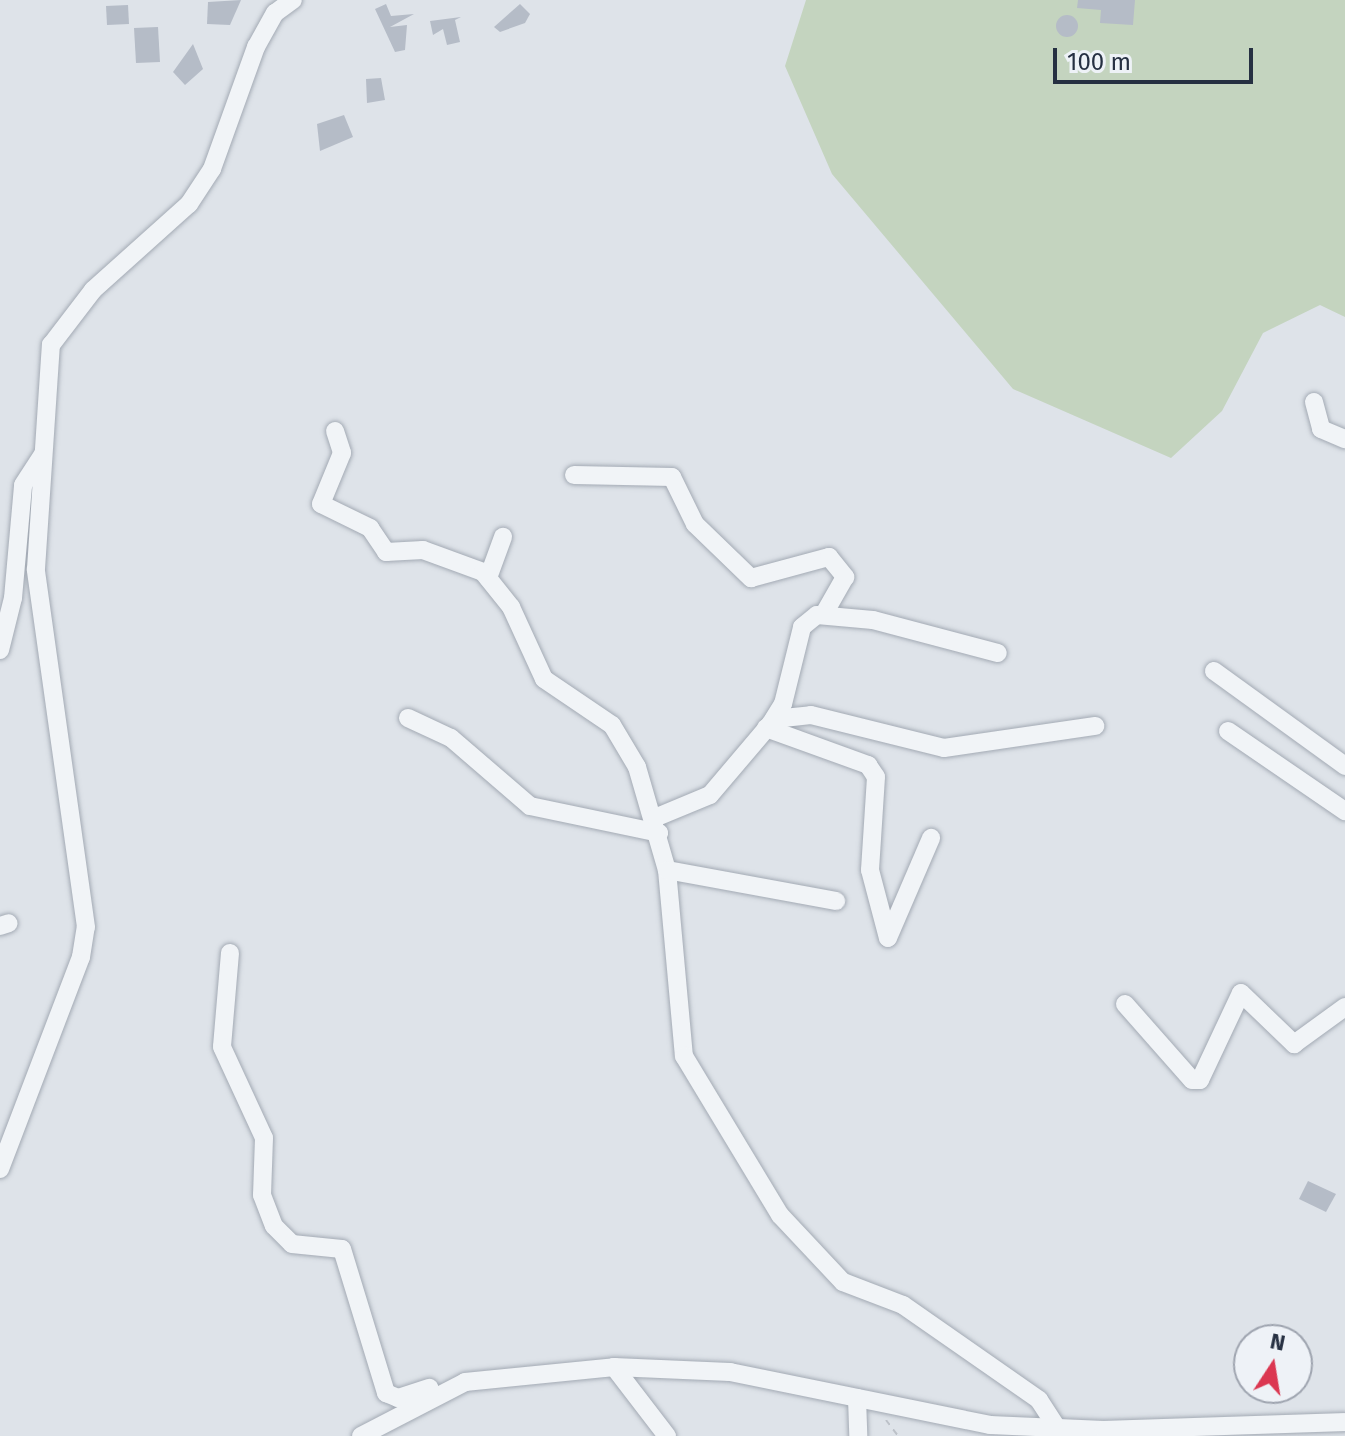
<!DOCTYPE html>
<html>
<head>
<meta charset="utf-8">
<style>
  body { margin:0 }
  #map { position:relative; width:1345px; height:1436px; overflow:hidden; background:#dee3e9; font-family:"Fira Sans",sans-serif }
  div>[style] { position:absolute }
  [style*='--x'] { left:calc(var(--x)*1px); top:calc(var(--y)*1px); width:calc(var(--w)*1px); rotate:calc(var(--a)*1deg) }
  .green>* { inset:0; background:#c4d4bf }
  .building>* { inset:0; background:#b5bcc7 }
  .round { border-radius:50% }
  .path>* { height:2px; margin-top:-1px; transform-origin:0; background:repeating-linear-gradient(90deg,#bcc1c8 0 6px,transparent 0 12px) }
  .roads { filter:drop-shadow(0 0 2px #a3aab4) drop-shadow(0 0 2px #a3aab4) }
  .minor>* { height:18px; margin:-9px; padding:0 9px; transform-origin:9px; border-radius:9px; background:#f1f4f7 }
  span { translate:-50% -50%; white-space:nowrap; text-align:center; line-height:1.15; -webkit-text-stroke:6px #eef2f7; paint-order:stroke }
  .north { position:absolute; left:1233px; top:1324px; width:80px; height:80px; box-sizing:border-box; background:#eef2f7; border:2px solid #9ea4af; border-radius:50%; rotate:12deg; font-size:22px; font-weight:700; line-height:32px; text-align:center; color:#263042 }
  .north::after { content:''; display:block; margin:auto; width:28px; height:36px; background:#db3751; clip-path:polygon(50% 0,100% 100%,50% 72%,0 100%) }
  .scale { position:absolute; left:1053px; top:48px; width:200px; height:36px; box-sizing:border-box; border:4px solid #263042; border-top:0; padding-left:10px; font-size:24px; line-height:28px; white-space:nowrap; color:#263042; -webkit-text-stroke:6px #eef2f7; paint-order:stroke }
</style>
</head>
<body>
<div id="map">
  <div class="green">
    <i style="clip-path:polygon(806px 0,1345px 0,1345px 317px,1320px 305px,1263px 333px,1222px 411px,1171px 458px,1013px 389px,832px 174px,785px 66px)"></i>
  </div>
  <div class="building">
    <i style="clip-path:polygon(241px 0,230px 25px,207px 24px,208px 2px)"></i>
    <i style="clip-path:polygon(1078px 0,1135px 0,1133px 25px,1100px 23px,1101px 10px,1077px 8px)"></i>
    <i style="clip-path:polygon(386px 4px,391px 16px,414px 14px,390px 27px,407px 25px,405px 50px,395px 52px,375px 9px)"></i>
    <i style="clip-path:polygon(520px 4px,530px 14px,525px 23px,500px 32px,494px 27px)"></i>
    <i style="clip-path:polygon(128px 5px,129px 24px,107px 25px,106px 6px)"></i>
    <i class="round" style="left:1056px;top:15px;width:22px;height:22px"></i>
    <i style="clip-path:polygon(461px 17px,455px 20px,460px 42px,447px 45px,443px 29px,433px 35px,430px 21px)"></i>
    <i style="clip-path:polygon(158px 27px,160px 62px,136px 63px,134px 28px)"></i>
    <i style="clip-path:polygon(193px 44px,203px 69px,185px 85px,173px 72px)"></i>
    <i style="clip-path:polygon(381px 78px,385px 100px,367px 103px,366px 79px)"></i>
    <i style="clip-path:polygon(344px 115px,353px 137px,320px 151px,317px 124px)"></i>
    <i style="clip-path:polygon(1308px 1181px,1336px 1194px,1326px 1212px,1299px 1199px)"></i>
  </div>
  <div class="path">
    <i style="--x:886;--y:1420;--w:20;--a:53"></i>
  </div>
  <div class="roads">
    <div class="minor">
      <i style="--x:1314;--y:402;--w:28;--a:75"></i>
      <i style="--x:1321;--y:429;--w:26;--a:23"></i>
      <i style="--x:335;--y:431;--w:23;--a:72"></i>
      <i style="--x:342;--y:453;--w:55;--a:112.4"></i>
      <i style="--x:321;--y:504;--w:55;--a:26.1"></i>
      <i style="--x:370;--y:528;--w:29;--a:56"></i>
      <i style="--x:386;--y:552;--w:37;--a:-3"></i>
      <i style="--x:423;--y:550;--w:64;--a:20.1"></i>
      <i style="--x:483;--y:572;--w:45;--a:51.3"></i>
      <i style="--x:511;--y:607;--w:79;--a:65.4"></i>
      <i style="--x:544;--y:679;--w:82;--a:34.1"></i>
      <i style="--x:612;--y:725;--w:49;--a:59.2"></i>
      <i style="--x:637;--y:767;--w:107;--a:73.8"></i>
      <i style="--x:667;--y:870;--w:187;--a:84.8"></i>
      <i style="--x:684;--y:1056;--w:186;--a:58.9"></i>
      <i style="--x:780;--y:1215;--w:92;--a:46.8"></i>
      <i style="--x:843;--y:1282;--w:64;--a:21"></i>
      <i style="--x:903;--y:1305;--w:166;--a:34.9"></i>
      <i style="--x:1039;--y:1400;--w:33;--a:57"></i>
      <i style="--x:574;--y:475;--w:98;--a:1.2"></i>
      <i style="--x:672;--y:477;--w:52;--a:63.9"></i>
      <i style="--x:695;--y:524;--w:78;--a:44"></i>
      <i style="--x:751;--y:578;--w:81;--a:-15.1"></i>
      <i style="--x:829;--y:557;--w:26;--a:51"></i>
      <i style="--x:845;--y:577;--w:40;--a:119.7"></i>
      <i style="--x:488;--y:578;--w:44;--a:-69.9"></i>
      <i style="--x:0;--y:650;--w:54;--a:-76"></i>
      <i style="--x:13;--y:598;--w:113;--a:-84.9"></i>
      <i style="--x:23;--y:485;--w:37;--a:-57"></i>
      <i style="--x:1214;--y:671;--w:162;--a:35.9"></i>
      <i style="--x:408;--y:718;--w:47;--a:24.9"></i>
      <i style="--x:451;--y:738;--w:104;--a:40.7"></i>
      <i style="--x:530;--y:806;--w:132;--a:11.8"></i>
      <i style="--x:774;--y:719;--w:37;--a:-6"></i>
      <i style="--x:811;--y:715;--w:137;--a:13.9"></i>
      <i style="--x:944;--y:748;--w:153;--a:-8.3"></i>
      <i style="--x:766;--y:728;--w:109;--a:19.9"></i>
      <i style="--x:868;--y:765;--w:14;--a:56"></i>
      <i style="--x:876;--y:777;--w:93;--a:93.7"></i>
      <i style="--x:870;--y:870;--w:70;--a:75.2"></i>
      <i style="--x:888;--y:938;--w:109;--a:-66.7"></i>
      <i style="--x:1228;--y:731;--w:142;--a:34.4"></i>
      <i style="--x:657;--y:817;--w:57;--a:-22.5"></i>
      <i style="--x:710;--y:795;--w:94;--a:-49.7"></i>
      <i style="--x:771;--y:723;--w:22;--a:-58"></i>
      <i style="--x:783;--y:704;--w:79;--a:-76.1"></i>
      <i style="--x:802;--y:627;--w:19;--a:-39"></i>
      <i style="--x:817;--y:615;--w:56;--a:5.1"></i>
      <i style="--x:873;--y:620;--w:129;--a:14.8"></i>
      <i style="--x:667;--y:870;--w:172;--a:10.4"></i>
      <i style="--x:0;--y:926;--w:9;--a:-18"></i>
      <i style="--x:230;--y:953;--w:94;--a:94.9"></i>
      <i style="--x:222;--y:1047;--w:100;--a:65.2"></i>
      <i style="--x:264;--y:1138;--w:57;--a:92"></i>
      <i style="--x:262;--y:1195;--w:33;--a:69"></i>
      <i style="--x:274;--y:1226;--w:25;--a:45"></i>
      <i style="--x:292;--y:1244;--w:50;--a:5.7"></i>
      <i style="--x:342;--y:1249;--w:151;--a:73"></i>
      <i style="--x:386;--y:1393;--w:13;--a:23"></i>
      <i style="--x:398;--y:1398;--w:33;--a:-18"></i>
      <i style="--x:1125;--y:1004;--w:101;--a:48.6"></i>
      <i style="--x:1192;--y:1080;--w:8;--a:0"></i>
      <i style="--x:1200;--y:1080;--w:96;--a:-64.8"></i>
      <i style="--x:1241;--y:993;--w:74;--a:43.9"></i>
      <i style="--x:1294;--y:1044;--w:63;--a:-36"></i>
      <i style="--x:0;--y:1169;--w:227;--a:-69.1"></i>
      <i style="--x:81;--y:957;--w:30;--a:-81"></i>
      <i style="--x:86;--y:927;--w:361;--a:-98"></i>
      <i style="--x:36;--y:569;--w:225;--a:-86.2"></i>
      <i style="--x:51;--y:345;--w:69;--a:-52.6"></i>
      <i style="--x:93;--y:290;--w:129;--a:-41.9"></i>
      <i style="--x:189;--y:204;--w:42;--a:-56.7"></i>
      <i style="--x:212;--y:169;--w:130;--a:-70.2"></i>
      <i style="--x:256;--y:47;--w:39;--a:-61"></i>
      <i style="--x:275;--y:13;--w:22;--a:-36"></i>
      <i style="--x:614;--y:1367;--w:87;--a:52.5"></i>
      <i style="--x:857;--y:1398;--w:38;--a:88"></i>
      <i style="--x:361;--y:1436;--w:117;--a:-27.4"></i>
      <i style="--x:465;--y:1382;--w:150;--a:-5.7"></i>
      <i style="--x:614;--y:1367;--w:116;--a:2.5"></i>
      <i style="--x:730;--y:1372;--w:265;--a:11.5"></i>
      <i style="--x:990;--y:1425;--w:114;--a:2.5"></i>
      <i style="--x:1104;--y:1430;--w:241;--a:-1.9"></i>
    </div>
  </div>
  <div class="north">N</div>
  <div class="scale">100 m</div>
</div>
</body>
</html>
